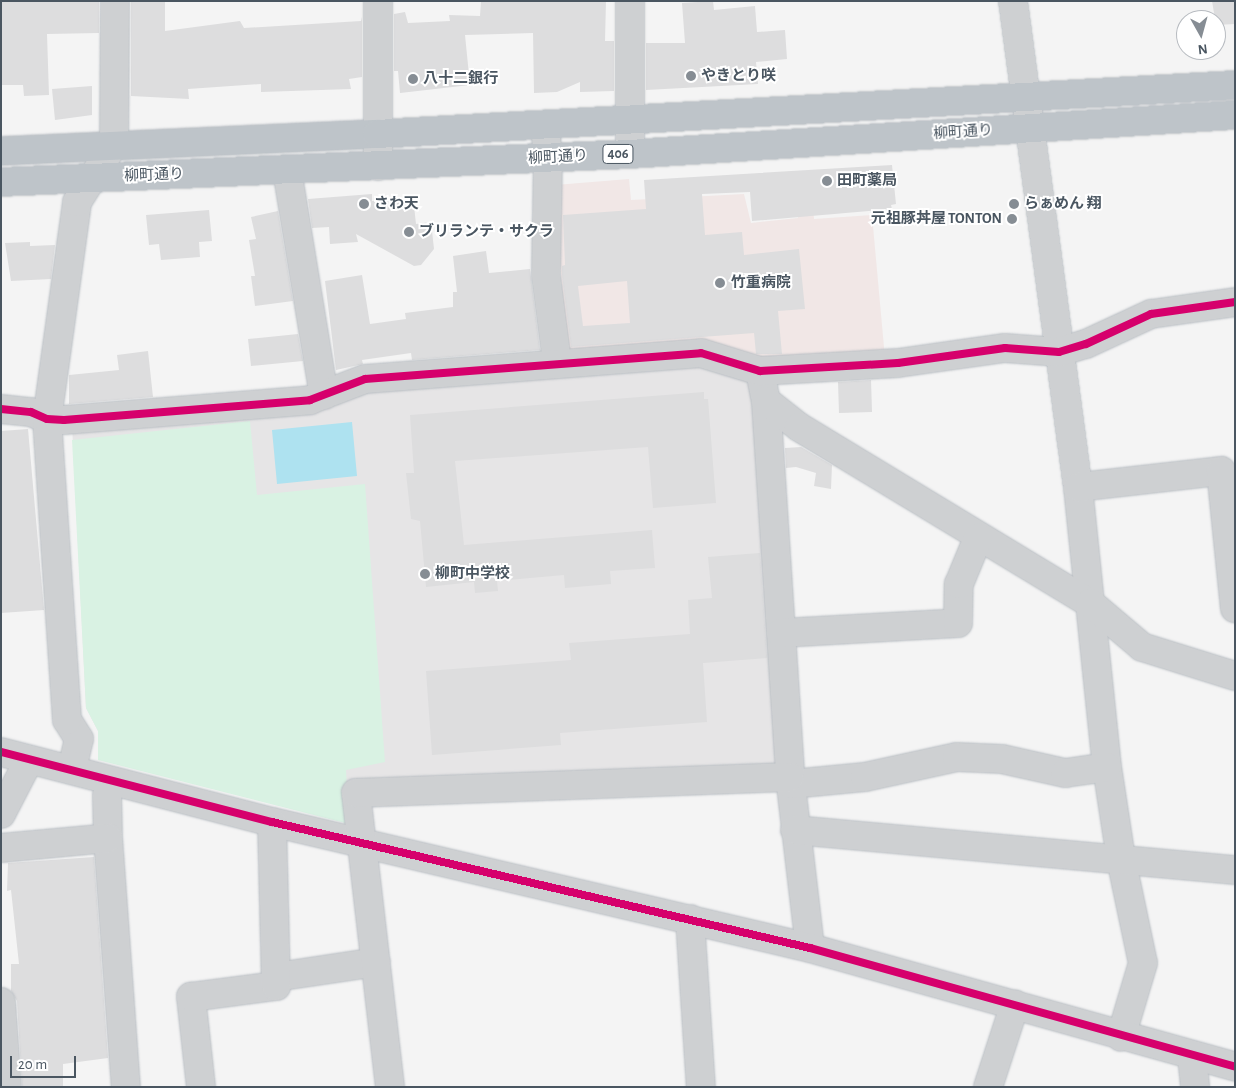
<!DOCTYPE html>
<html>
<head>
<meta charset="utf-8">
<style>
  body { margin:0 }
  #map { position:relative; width:1236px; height:1088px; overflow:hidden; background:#f4f4f4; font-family:"Alegreya Sans","Noto Sans JP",sans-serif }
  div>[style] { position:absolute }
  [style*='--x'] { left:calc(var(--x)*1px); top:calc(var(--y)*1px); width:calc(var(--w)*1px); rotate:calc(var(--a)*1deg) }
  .education>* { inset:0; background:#e6e5e6 }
  .medical>* { inset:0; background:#f1e7e6 }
  .green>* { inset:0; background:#d9f2e3 }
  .water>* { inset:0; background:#aee2f0 }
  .building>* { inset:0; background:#ddddde }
  .roads { filter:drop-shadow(0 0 1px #b9bec3) drop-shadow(0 0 1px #b9bec3) }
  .minor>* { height:28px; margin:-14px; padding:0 14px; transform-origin:14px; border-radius:14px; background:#ced0d2 }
  .highway>* { height:28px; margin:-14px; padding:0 14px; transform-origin:14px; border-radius:14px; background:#bec4c9 }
  .cycleway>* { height:8px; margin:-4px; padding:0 4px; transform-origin:4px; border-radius:4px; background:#d6006c }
  .dots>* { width:14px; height:14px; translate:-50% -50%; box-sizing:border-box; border:2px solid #fff; border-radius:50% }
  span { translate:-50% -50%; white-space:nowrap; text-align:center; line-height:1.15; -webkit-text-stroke:4px #fff; paint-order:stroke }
  .shield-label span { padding:1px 4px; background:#fff; border:1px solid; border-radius:4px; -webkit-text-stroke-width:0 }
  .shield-label { font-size:14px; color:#4a5661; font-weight:700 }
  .poi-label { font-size:15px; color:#4a5661; font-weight:700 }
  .left { translate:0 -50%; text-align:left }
  .right { translate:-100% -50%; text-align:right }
  .street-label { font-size:15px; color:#4a5661 }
  .frame { position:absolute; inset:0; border:2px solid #4a5661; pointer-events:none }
  .north { position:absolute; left:1176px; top:10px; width:50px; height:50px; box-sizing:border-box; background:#fff; border:1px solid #b7bbc0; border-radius:50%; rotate:173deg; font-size:14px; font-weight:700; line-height:20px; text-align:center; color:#4a5661 }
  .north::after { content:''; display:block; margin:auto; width:18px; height:22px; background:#868d94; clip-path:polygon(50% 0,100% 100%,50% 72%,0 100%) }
  .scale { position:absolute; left:10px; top:1056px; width:66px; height:22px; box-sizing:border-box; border:2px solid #4a5661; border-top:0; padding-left:6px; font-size:15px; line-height:18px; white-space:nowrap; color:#4a5661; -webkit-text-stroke:4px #fff; paint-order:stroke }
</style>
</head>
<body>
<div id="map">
  <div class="education">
    <i style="clip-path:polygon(704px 360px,756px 385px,785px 768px,348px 787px,98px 760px,98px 731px,86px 708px,72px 425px,367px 384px)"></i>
  </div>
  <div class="medical">
    <i style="clip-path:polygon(811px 172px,814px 219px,872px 215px,885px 358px,758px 365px,566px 353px,555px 185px,629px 179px,631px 200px,744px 194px,751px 223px,798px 218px,794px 173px)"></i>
  </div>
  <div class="green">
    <i style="clip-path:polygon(250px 421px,257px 495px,365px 484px,385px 762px,346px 770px,349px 824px,98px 760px,98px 731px,86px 708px,72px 440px)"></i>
  </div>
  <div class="water">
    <i style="clip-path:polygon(352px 422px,357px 476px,277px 484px,272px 430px)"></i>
  </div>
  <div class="building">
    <i style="clip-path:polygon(1px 1px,99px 1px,99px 33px,47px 34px,49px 95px,24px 96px,23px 85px,1px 85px)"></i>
    <i style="clip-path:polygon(131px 1px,165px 1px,165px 31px,240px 21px,244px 28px,361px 21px,362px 17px,362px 77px,349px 79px,351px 89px,261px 92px,261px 84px,188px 89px,189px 99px,131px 96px)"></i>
    <i style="clip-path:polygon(481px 1px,606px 1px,605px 41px,614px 41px,614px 91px,580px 92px,580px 82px,557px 92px,534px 93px,533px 33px,465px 35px,470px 85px,400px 93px,398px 71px,394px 71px,394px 14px,405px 12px,408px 23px,450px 21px,449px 15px,480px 16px)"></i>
    <i style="clip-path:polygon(713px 1px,714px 10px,755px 6px,757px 32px,785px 30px,787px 59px,756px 62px,758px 84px,646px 90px,646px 43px,685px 43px,682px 3px)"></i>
    <i style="clip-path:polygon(1212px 1px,1235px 1px,1235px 24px,1216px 25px)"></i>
    <i style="clip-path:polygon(92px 86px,92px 115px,55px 120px,52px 89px)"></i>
    <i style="clip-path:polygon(evenodd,892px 165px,896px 204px,891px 205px,892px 209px,752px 221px,750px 192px,702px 194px,705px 235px,742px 232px,744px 255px,799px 249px,805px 309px,778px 311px,782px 354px,756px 354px,754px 333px,571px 347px,562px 275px,562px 266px,565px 265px,563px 215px,646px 209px,644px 180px,892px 165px,627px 281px,630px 323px,583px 326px,578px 286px,627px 281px)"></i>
    <i style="clip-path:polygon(372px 194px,372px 201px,413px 197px,416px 224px,431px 222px,434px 249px,421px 265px,414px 266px,356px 234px,358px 242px,330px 244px,329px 227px,312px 228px,308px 199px)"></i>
    <i style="clip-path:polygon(209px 210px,212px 241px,199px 242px,200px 257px,161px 260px,159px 244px,149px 245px,146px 215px)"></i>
    <i style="clip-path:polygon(278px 211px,293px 301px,255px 306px,251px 276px,255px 276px,249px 240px,256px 239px,251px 217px)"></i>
    <i style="clip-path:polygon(30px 242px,30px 246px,55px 245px,51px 279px,11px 281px,5px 243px)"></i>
    <i style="clip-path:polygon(486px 251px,489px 273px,530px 269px,540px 350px,412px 360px,411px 353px,362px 360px,363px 364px,336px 370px,325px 281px,362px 275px,370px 324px,406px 319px,405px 313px,453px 307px,453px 292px,457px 292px,453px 256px)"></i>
    <i style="clip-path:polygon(298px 334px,303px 361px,251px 366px,248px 339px)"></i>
    <i style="clip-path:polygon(148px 351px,153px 397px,69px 404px,69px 375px,119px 370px,117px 355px)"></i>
    <i style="clip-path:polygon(871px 380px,872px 412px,839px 413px,838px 382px)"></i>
    <i style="clip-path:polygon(704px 392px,704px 399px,708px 399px,716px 503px,653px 508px,648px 447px,455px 461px,464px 545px,652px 530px,655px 568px,610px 571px,611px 584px,565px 588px,564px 575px,497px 581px,498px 591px,475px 593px,474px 582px,426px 587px,420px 521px,411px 519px,406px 473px,414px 473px,410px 415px)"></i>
    <i style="clip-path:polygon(28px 429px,44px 610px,1px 613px,1px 431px)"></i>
    <i style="clip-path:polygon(801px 447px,832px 465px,831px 489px,814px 486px,816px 473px,796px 467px,786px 468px,785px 448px)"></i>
    <i style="clip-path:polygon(760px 553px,767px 658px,703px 663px,707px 722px,560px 733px,561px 745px,432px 755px,426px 671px,571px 660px,569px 643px,690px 634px,688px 600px,712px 598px,708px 557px)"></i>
    <i style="clip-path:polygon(94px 857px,108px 1058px,63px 1064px,63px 1087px,22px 1087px,17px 1001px,11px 991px,11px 964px,19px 964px,11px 890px,7px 891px,8px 863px)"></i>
  </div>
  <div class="roads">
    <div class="minor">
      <i style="--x:1013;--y:1;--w:490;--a:82.4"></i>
      <i style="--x:1078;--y:487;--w:281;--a:84.1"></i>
      <i style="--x:1107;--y:767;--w:93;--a:81.3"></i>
      <i style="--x:1121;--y:859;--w:106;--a:78.1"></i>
      <i style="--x:1143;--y:963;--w:77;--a:106.6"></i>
      <i style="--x:545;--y:125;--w:32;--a:85"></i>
      <i style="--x:548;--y:157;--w:119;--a:91"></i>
      <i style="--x:546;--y:276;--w:87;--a:82.7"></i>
      <i style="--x:630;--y:154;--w:153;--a:-90"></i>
      <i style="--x:378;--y:166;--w:165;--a:-90"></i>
      <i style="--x:287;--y:170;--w:228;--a:80.7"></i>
      <i style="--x:760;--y:371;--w:31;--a:79"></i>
      <i style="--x:766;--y:401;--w:377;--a:86.3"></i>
      <i style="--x:790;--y:777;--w:172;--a:83.3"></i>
      <i style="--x:766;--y:401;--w:42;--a:38.2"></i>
      <i style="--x:799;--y:427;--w:340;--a:31.2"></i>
      <i style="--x:1090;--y:603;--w:68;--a:40.2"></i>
      <i style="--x:1142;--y:647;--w:97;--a:17.3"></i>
      <i style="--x:1;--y:409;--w:30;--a:6"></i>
      <i style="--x:31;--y:412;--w:17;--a:24"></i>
      <i style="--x:47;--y:419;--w:17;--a:3"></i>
      <i style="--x:64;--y:420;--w:247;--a:-4.6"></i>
      <i style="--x:310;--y:400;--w:59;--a:-20.9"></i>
      <i style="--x:365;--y:379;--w:337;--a:-4.4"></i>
      <i style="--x:701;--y:353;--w:62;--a:17"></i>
      <i style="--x:760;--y:371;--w:138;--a:-3.3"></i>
      <i style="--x:898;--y:363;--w:108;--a:-8"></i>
      <i style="--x:1005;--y:348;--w:54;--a:4.2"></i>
      <i style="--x:1059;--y:352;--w:28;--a:-17"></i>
      <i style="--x:1086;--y:344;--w:72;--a:-24.8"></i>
      <i style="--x:1151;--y:314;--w:85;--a:-8.1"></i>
      <i style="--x:1078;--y:487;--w:144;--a:-6.4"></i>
      <i style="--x:1221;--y:471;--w:138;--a:84.2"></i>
      <i style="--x:781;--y:633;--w:177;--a:-3.2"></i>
      <i style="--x:958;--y:623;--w:39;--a:-89"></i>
      <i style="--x:959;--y:584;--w:50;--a:-67.6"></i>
      <i style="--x:1;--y:752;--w:280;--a:14.5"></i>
      <i style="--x:272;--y:822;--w:553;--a:13.18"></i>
      <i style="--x:810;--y:948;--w:441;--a:15.6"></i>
      <i style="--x:72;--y:769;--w:31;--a:-77"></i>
      <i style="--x:79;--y:739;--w:22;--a:-122"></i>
      <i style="--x:67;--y:720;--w:302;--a:-93.8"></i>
      <i style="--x:47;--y:419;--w:219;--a:-82.1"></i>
      <i style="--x:77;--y:202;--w:69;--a:-57.5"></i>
      <i style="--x:114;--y:144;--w:143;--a:-89.6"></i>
      <i style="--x:112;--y:783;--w:14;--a:111"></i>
      <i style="--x:107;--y:796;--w:42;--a:88.6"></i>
      <i style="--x:108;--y:838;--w:250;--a:85.9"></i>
      <i style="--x:791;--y:784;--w:74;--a:-5.4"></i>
      <i style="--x:865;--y:777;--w:94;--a:-12.3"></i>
      <i style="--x:957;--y:757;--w:45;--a:2.5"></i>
      <i style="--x:1002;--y:759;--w:65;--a:12.5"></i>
      <i style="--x:1065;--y:773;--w:42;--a:-8.1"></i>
      <i style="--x:1;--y:814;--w:61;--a:-62.6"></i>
      <i style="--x:795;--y:830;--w:442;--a:5.2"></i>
      <i style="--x:1;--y:848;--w:107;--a:-5.3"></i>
      <i style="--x:690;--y:919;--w:168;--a:86.3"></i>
      <i style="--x:276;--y:977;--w:101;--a:-8.5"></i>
      <i style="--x:1;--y:1002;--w:85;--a:86"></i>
      <i style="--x:1192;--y:1057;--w:30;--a:84"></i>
      <i style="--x:201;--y:1087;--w:91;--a:-96.3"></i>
      <i style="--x:191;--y:997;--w:86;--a:-7.4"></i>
      <i style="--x:276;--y:986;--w:164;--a:-91.4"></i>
      <i style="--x:390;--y:1087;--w:296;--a:-96.6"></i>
      <i style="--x:356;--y:793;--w:434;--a:-2.1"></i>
      <i style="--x:988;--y:1087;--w:87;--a:-72"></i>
    </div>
    <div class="highway">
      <i style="--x:1;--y:151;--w:376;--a:-2.6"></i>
      <i style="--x:377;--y:134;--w:859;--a:-3.27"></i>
      <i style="--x:1;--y:182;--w:630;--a:-2.55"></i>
      <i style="--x:630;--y:154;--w:606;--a:-3.69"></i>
    </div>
  </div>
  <div class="cycleway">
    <i style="--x:1;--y:409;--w:30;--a:6"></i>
    <i style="--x:31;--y:412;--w:17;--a:24"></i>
    <i style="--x:47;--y:419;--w:17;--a:3"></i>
    <i style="--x:64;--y:420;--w:247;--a:-4.6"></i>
    <i style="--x:310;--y:400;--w:59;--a:-20.9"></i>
    <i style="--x:365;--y:379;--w:337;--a:-4.4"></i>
    <i style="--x:701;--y:353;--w:62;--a:17"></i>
    <i style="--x:760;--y:371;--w:138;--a:-3.3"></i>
    <i style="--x:898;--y:363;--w:108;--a:-8"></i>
    <i style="--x:1005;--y:348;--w:54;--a:4.2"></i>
    <i style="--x:1059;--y:352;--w:28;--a:-17"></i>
    <i style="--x:1086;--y:344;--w:72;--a:-24.8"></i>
    <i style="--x:1151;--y:314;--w:85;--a:-8.1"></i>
    <i style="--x:1;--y:752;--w:280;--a:14.5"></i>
    <i style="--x:272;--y:822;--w:553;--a:13.18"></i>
    <i style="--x:810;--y:948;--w:441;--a:15.6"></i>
  </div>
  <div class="dots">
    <i style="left:691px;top:76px;background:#868d94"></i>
    <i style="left:413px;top:79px;background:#868d94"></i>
    <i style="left:827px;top:181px;background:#868d94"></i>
    <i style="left:364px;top:204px;background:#868d94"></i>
    <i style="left:1014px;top:204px;background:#868d94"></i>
    <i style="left:1012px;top:219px;background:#868d94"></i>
    <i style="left:409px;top:232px;background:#868d94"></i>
    <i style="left:720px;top:283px;background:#868d94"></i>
    <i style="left:425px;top:574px;background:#868d94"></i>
  </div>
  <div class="shield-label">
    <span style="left:618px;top:154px">406</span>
  </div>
  <div class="poi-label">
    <span class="left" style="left:701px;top:76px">やきとり咲</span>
    <span class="left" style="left:423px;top:79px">八十二銀行</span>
    <span class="left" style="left:837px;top:181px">田町薬局</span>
    <span class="left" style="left:374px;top:204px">さわ天</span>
    <span class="left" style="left:1024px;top:204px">らぁめん 翔</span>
    <span class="right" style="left:1002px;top:219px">元祖豚丼屋 TONTON</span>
    <span class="left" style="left:419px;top:232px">ブリランテ・サクラ</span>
    <span class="left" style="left:731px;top:283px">竹重病院</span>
    <span class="left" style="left:435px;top:574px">柳町中学校</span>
  </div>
  <div class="street-label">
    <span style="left:963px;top:132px;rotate:-4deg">柳町通り</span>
    <span style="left:558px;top:157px;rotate:-3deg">柳町通り</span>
    <span style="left:154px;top:175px;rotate:-2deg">柳町通り</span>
  </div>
  <div class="frame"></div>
  <div class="north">N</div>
  <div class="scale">20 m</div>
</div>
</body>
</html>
